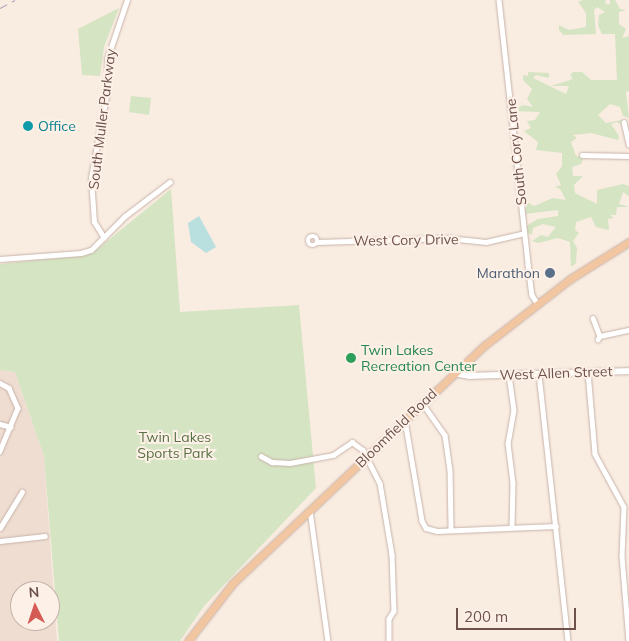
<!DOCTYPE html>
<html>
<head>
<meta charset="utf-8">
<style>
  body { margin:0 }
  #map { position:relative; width:629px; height:641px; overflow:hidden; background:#f9ece1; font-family:Mulish,sans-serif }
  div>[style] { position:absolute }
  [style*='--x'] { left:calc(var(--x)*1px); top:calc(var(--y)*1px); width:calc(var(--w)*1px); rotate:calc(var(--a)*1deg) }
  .residential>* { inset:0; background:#efddd1 }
  .green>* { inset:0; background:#d5e4c2 }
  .water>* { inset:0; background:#b9dfdf }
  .roads { filter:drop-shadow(0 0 1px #c8b3aa) drop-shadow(0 0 1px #c8b3aa) }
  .street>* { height:4.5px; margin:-2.25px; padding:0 2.25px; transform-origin:2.25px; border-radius:2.25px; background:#fff }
  .street>.ring { margin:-2.25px; padding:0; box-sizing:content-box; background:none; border:4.5px solid #fff; border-radius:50% }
  .secondary>* { height:6px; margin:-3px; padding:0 3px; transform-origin:3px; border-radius:3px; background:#fff }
  .primary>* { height:7px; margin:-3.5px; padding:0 3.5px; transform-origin:3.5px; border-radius:3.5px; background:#f1c6a1 }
  .rail>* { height:1px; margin-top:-0.5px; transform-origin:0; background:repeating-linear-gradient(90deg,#aea2c0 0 8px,transparent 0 13px) }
  .dots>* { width:14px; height:14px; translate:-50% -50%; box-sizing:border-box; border:2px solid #fcf0e7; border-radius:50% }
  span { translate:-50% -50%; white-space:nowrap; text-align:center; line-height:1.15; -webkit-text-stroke:4px #fcf0e7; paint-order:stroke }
  .street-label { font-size:14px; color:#6d524b }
  .culture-label { font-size:14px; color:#0d838f }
  .left { translate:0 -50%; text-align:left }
  .service-label { font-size:14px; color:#4e5e75 }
  .right { translate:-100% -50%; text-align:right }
  .leisure-label { font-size:14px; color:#27864d }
  .park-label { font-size:14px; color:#597145 }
  .north { position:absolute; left:10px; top:581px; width:50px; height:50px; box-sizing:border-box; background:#fcf0e7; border:1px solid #c3b1a9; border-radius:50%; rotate:356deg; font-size:14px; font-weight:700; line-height:20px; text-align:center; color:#6d524b }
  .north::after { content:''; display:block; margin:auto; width:18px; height:22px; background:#d55c54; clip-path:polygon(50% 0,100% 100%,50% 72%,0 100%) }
  .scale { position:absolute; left:456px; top:608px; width:120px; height:22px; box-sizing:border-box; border:2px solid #6d524b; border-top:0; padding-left:6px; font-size:15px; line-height:18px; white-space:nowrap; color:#6d524b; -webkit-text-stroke:4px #fcf0e7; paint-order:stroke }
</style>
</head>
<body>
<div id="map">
  <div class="residential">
    <i style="clip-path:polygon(evenodd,0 370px,15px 372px,44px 456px,57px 641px,0 641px,0 370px,20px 591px,50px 591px,50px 621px,20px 621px,20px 591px)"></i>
  </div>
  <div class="green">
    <i style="clip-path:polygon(583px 0,606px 0,605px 4px,610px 4px,610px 0,615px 0,620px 9px,626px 10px,619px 12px,619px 24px,626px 29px,622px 38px,629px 36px,629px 91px,626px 92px,629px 118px,623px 116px,620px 107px,610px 104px,598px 115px,606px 123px,623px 120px,621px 124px,617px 122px,611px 124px,619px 136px,618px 140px,591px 133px,573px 135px,577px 138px,571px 142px,576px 156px,584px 157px,581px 164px,572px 167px,573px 176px,583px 176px,574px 185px,575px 193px,597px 204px,597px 190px,623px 184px,629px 186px,629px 196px,623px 192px,619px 204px,629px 207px,617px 207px,616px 215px,610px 215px,614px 218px,608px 219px,609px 230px,596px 227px,591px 217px,576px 222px,575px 230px,579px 233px,573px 241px,577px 248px,576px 263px,571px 267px,570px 242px,558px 238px,538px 243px,532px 241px,541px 235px,548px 237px,556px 227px,543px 224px,533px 228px,532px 235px,526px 232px,526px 226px,538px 219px,558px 216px,558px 210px,525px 214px,527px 202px,534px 206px,553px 198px,566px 200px,560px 189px,555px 187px,561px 185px,556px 174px,562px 166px,562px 153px,536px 150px,538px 142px,524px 131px,531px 128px,527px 121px,535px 120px,540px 112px,513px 111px,523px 105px,533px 107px,527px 99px,532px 89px,523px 80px,523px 75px,528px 76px,528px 72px,549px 73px,549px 78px,536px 75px,533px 78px,566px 94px,569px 86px,551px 86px,573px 79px,570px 75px,573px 72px,582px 72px,591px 80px,617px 80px,615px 34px,602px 34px,598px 25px,599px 15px,605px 12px,597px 7px,594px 10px,596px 34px,563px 35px,559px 30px,559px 25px,569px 30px,586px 27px,586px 13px,578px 2px)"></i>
    <i style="clip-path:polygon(119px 8px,104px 47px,100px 76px,82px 75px,78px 29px)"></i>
    <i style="clip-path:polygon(131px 96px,151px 98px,149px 115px,129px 112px)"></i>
    <i style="clip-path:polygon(171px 189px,180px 312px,299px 305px,316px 488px,204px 606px,180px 641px,59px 641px,44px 456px,15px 372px,0 370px,0 264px,86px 255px,95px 251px)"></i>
  </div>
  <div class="water">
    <i style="clip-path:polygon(199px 216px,216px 247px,206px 253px,191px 242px,188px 223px)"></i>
  </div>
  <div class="roads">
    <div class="street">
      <i style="--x:499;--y:0;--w:266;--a:83.7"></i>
      <i style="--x:528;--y:264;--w:31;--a:83"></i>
      <i style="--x:532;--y:295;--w:9;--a:58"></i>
      <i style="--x:624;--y:122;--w:23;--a:77"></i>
      <i style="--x:582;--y:155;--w:47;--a:1.2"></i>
      <i class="ring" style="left:308.5px;top:236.5px;width:4.5px;height:4.5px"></i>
      <i style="--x:104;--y:238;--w:19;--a:-122"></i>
      <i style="--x:94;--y:222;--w:44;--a:-93.9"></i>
      <i style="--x:91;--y:178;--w:88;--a:-79.6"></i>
      <i style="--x:107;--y:91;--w:32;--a:-90"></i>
      <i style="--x:107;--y:59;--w:62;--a:-71.3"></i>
      <i style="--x:317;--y:242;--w:131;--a:-1.7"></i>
      <i style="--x:448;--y:238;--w:38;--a:6"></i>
      <i style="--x:486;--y:242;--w:39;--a:-13"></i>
      <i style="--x:0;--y:259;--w:81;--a:-4.2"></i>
      <i style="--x:81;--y:253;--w:10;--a:-17"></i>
      <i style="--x:91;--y:250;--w:48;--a:-45"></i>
      <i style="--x:125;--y:216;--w:56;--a:-37.1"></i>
      <i style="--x:593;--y:318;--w:19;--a:69"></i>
      <i style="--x:600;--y:336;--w:4;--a:117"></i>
      <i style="--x:600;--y:336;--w:30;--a:-12"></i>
      <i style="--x:588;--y:372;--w:82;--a:85.1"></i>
      <i style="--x:595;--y:454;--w:60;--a:61.3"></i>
      <i style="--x:624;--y:507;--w:49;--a:92.3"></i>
      <i style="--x:622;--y:556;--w:85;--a:85.3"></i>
      <i style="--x:539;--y:374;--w:269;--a:83.8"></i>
      <i style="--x:509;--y:375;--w:35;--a:82"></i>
      <i style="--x:514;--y:410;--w:34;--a:100"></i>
      <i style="--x:508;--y:443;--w:40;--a:82.9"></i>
      <i style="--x:513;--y:483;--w:44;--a:91.3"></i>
      <i style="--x:0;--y:383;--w:10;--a:29"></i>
      <i style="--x:9;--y:388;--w:22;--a:66"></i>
      <i style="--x:18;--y:408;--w:47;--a:112.7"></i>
      <i style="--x:423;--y:404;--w:38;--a:55"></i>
      <i style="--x:445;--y:435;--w:34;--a:82"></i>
      <i style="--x:450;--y:469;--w:60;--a:89"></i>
      <i style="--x:405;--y:420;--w:102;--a:80.4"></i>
      <i style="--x:422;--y:521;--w:8;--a:60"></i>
      <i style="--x:426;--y:528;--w:11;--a:15"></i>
      <i style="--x:437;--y:531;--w:119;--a:-2.4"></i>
      <i style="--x:0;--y:424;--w:11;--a:15"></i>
      <i style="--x:261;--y:456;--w:13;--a:29"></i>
      <i style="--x:272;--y:462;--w:18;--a:3"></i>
      <i style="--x:290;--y:463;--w:44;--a:-10.5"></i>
      <i style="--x:333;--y:455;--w:23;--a:-34"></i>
      <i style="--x:352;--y:442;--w:14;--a:36"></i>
      <i style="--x:363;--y:450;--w:37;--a:63"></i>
      <i style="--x:380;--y:483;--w:73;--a:80.5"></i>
      <i style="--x:392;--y:555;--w:56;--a:88"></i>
      <i style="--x:394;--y:611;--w:9;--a:122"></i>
      <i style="--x:389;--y:619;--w:22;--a:90"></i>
      <i style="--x:310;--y:510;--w:132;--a:82.2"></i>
      <i style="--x:0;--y:528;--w:42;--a:-58.6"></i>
      <i style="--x:0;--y:541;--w:45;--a:-6.3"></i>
    </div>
    <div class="secondary">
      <i style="--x:454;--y:373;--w:16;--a:11"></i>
      <i style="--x:470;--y:376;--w:159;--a:-1.8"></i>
    </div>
    <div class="primary">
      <i style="--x:188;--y:641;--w:73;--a:-52.2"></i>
      <i style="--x:233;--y:583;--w:347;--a:-43.4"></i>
      <i style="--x:485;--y:345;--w:108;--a:-37.8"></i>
      <i style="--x:570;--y:279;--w:70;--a:-32.1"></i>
    </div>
  </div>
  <div class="rail">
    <i style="--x:0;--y:8;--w:17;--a:-28"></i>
  </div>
  <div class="dots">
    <i style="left:28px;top:126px;background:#0f9aa8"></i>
    <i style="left:550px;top:273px;background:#5c6f8a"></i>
    <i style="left:351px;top:358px;background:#2e9e5b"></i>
  </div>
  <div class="street-label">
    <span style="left:102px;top:119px;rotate:-83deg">South Muller Parkway</span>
    <span style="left:516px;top:152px;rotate:-96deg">South Cory Lane</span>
    <span style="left:406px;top:240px;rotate:-1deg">West Cory Drive</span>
    <span style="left:556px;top:373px;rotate:-2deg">West Allen Street</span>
    <span style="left:396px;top:428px;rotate:-44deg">Bloomfield Road</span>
  </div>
  <div class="culture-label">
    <span class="left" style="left:38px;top:126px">Office</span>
  </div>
  <div class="service-label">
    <span class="right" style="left:540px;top:273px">Marathon</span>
  </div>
  <div class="leisure-label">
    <span class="left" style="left:361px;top:358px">Twin Lakes<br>Recreation Center</span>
  </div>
  <div class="park-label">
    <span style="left:175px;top:445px">Twin Lakes<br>Sports Park</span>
  </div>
  <div class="north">N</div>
  <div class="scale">200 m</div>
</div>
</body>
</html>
